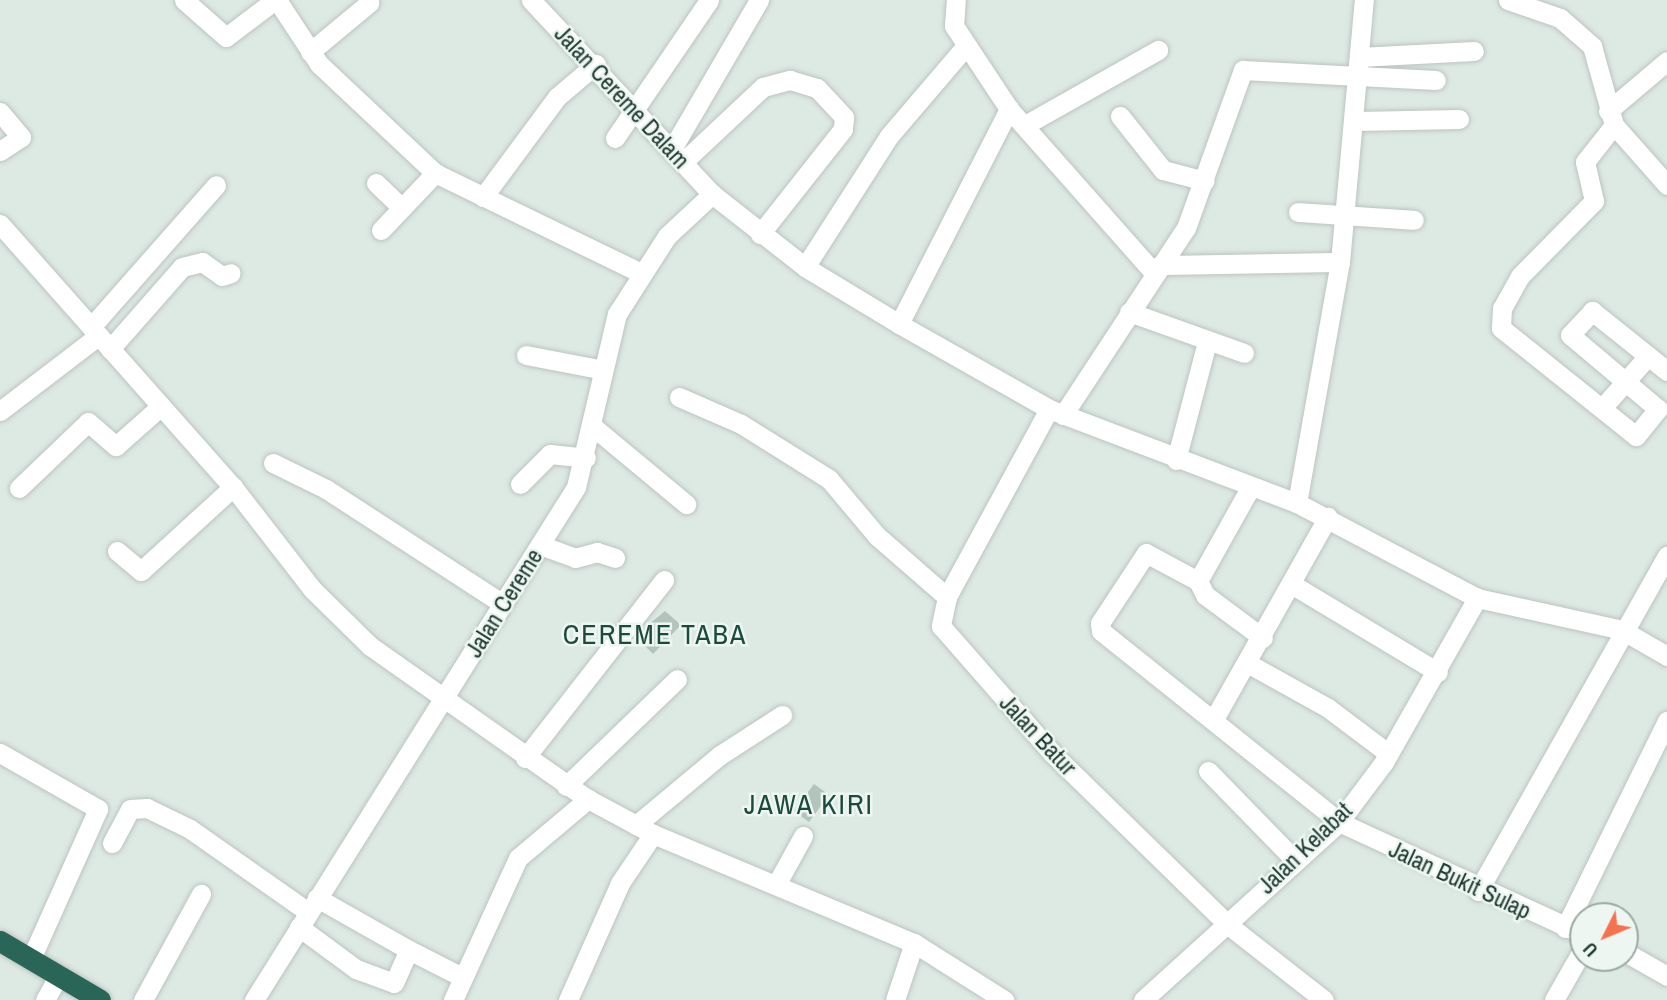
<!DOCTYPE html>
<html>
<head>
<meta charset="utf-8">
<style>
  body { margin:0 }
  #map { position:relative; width:1667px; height:1000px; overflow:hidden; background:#dde9e3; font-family:"Archivo Narrow",sans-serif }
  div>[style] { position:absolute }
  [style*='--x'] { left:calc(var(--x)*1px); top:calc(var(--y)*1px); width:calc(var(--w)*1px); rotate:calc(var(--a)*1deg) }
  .building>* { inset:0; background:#b2c4bc }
  .roads { filter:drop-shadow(0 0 2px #bcc4c1) drop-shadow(0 0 2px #bcc4c1) }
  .minor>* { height:19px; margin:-9.5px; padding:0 9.5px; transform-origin:9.5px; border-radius:9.5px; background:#fff }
  .highway>* { height:21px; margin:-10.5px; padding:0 10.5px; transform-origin:10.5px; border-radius:10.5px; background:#2a6657 }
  span { translate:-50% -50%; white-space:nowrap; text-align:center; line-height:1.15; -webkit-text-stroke:5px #edf6f1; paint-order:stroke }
  .street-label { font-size:24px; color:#1e3931 }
  .quarter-label { font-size:28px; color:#1a4b3e; letter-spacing:2px }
  .north { position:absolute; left:1569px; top:902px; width:70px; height:70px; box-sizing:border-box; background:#edf6f1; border:2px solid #9aaaa4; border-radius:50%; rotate:227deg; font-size:19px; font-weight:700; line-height:28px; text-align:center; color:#1e3931 }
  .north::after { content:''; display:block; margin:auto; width:24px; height:32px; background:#f5724f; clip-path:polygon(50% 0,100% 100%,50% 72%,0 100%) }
</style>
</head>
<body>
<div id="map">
  <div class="building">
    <i style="clip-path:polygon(665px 611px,681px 625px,653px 654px,635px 636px)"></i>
    <i style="clip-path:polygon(814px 784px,829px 795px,809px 822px,794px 811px)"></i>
  </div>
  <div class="roads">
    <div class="minor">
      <i style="--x:184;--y:0;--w:56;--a:41.4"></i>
      <i style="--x:226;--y:37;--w:61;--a:-37.1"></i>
      <i style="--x:277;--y:0;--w:77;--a:56.7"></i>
      <i style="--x:319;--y:64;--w:159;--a:43.2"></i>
      <i style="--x:435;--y:173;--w:227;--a:25.9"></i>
      <i style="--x:531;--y:0;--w:265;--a:47"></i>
      <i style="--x:712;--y:194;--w:118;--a:38.1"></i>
      <i style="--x:805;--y:267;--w:110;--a:31.2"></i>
      <i style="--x:899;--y:324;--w:172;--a:29.5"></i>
      <i style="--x:1049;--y:409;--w:265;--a:20.8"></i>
      <i style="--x:1297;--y:503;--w:204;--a:27.8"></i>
      <i style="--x:1477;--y:598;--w:148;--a:12.4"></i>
      <i style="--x:1622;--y:630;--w:52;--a:30"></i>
      <i style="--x:1508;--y:0;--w:55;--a:19.1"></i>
      <i style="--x:1560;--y:18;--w:43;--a:41.2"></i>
      <i style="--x:1592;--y:46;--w:82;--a:74.4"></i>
      <i style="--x:1614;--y:125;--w:80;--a:48.5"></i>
      <i style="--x:310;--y:52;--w:77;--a:-39.7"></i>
      <i style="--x:1359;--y:57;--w:115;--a:-3"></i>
      <i style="--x:1009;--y:109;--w:220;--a:48.5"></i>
      <i style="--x:1608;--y:111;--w:77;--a:-40.3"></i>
      <i style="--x:0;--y:112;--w:33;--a:50"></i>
      <i style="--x:21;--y:137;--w:25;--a:146"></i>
      <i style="--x:1120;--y:116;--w:69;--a:51.5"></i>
      <i style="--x:1163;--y:170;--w:43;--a:14.7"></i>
      <i style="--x:1355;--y:121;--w:104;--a:-1.1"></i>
      <i style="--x:1025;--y:125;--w:153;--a:-29.4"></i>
      <i style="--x:1614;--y:125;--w:47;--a:128.1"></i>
      <i style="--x:1585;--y:162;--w:40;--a:77"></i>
      <i style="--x:1594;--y:201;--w:105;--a:134.6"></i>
      <i style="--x:1520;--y:276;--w:37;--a:119"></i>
      <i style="--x:1502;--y:308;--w:20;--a:93"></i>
      <i style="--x:1501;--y:328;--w:173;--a:38.7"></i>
      <i style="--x:1636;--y:436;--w:35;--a:-51"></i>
      <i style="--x:1658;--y:409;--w:115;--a:-139.9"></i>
      <i style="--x:1570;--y:335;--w:33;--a:-47"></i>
      <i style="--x:1592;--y:311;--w:96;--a:38.7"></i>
      <i style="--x:615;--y:138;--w:167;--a:-55.7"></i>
      <i style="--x:672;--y:149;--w:173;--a:-59.7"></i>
      <i style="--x:683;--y:162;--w:110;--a:-43.2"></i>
      <i style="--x:763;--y:87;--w:28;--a:-15"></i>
      <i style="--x:790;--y:80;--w:28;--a:17"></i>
      <i style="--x:817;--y:88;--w:40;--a:47"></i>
      <i style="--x:844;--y:117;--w:12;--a:95"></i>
      <i style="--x:843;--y:129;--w:134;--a:128.3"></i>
      <i style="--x:376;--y:183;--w:36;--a:44"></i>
      <i style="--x:483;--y:197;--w:124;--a:-53.5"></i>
      <i style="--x:557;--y:97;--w:51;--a:-40.2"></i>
      <i style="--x:1298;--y:212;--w:116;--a:3.9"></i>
      <i style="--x:0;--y:224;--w:351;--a:48.5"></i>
      <i style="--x:233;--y:487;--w:130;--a:52.2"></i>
      <i style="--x:313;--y:590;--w:80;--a:44.5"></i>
      <i style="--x:370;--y:646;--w:266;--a:35.1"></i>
      <i style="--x:588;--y:799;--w:74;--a:28.3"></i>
      <i style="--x:653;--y:834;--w:283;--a:22.7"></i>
      <i style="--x:914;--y:943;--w:107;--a:32.3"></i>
      <i style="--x:381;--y:230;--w:79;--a:-46.5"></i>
      <i style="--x:1160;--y:265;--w:180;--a:-1"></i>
      <i style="--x:805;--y:267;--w:156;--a:-57.3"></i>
      <i style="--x:889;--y:136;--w:118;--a:-49.5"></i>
      <i style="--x:1129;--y:312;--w:122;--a:19.6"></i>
      <i style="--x:899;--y:324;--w:242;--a:-62.9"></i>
      <i style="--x:1009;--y:109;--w:100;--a:-123.5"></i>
      <i style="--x:954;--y:26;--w:26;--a:-86"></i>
      <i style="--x:91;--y:327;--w:189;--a:-48.6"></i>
      <i style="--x:110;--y:349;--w:109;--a:-48.7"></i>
      <i style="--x:182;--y:267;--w:21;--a:-14"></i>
      <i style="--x:202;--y:262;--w:24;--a:35"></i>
      <i style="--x:222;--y:276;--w:9;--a:-18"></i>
      <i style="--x:526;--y:355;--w:74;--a:10.9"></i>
      <i style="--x:679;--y:397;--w:68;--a:23.5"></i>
      <i style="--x:741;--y:424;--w:104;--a:32"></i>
      <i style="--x:829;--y:479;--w:75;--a:49.9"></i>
      <i style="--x:877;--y:536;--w:93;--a:41.1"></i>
      <i style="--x:1603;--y:407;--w:68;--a:-48.6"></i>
      <i style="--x:1049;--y:409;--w:214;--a:118.5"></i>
      <i style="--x:947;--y:597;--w:30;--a:102"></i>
      <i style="--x:941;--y:626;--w:169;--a:48.8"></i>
      <i style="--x:1052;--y:753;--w:245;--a:44.3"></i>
      <i style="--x:1227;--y:924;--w:123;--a:38.1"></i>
      <i style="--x:0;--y:411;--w:123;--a:-37.4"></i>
      <i style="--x:1063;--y:415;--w:224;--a:-56.7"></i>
      <i style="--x:1186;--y:228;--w:168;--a:-70.2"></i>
      <i style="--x:1243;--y:70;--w:193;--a:3"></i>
      <i style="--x:591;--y:425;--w:124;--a:39.7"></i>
      <i style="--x:1176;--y:460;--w:122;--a:-75.3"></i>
      <i style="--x:273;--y:463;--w:59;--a:26.1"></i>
      <i style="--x:326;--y:489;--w:211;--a:33"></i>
      <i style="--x:520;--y:484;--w:42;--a:-45"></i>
      <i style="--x:550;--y:454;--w:36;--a:6"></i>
      <i style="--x:19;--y:488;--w:95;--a:-43.7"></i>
      <i style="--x:88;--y:422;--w:37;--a:41"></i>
      <i style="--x:116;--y:446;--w:60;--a:-41.6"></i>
      <i style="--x:1250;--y:488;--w:107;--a:119.2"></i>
      <i style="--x:1198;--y:581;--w:16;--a:63"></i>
      <i style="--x:1205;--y:595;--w:72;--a:36.6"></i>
      <i style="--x:1297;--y:503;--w:245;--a:-79.9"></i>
      <i style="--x:1340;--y:262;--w:263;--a:-84.8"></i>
      <i style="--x:540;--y:545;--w:37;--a:20"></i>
      <i style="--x:575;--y:558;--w:23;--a:-15"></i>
      <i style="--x:597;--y:552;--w:19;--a:18"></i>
      <i style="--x:117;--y:551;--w:31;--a:40"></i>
      <i style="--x:141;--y:571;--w:125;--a:-42.4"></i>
      <i style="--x:1198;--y:581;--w:59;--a:-151.7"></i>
      <i style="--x:1146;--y:553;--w:84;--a:123.3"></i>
      <i style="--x:1100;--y:623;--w:8;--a:83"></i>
      <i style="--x:1101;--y:631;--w:305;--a:38.7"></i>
      <i style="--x:1339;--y:822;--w:268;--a:24.7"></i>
      <i style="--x:1293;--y:585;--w:169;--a:31"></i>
      <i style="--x:1249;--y:664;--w:90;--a:29.1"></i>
      <i style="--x:1328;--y:708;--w:76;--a:37"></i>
      <i style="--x:1214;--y:719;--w:232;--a:-60.6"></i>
      <i style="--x:0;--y:753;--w:113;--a:29.7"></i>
      <i style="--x:98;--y:809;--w:164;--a:114.1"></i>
      <i style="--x:525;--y:758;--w:226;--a:-52"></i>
      <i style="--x:1208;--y:771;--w:123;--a:45.7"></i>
      <i style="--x:566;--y:786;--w:154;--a:-43.9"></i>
      <i style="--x:636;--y:825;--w:109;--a:-39.8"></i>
      <i style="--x:720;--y:755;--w:74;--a:-32.8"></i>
      <i style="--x:112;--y:843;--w:38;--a:-62"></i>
      <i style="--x:130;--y:809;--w:17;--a:-3"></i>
      <i style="--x:147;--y:808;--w:48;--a:26"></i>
      <i style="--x:190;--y:829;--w:144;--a:35.1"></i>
      <i style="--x:776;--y:885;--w:56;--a:-61.1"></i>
      <i style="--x:1478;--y:891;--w:385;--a:-60.6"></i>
      <i style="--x:299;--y:927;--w:71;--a:36.4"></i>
      <i style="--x:356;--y:969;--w:40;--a:20.2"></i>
      <i style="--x:394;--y:983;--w:36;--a:-66"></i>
      <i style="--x:409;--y:950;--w:106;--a:-150.5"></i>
      <i style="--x:1565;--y:928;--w:231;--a:-63.8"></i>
      <i style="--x:409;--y:950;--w:59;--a:27"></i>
      <i style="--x:1625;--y:952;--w:48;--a:29.7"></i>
      <i style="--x:45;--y:1000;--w:29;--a:-61"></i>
      <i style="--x:143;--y:1000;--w:121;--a:-61.3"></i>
      <i style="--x:254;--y:1000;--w:606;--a:-57.88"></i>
      <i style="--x:576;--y:487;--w:178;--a:-76.7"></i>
      <i style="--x:617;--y:314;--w:93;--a:-57.3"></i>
      <i style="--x:667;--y:236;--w:62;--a:-43"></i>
      <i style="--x:453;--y:1000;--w:156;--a:-65.4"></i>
      <i style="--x:518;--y:858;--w:92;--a:-40.1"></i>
      <i style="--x:568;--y:1000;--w:128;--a:-66"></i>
      <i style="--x:620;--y:883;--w:59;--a:-56"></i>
      <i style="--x:895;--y:1000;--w:60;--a:-71.6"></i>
      <i style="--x:1143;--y:1000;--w:265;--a:-42.2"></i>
      <i style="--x:1339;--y:822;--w:75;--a:-53.1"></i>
      <i style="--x:1384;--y:762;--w:189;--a:-60.4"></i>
      <i style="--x:1554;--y:1000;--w:59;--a:-60.4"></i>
    </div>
    <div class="highway">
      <i style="--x:0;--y:941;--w:116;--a:30.5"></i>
    </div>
  </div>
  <div class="street-label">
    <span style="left:622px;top:97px;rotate:47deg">Jalan Cereme Dalam</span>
    <span style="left:504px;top:603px;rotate:-58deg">Jalan Cereme</span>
    <span style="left:1038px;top:735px;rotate:47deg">Jalan Batur</span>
    <span style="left:1305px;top:848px;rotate:-44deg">Jalan Kelabat</span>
    <span style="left:1460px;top:880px;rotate:25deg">Jalan Bukit Sulap</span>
  </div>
  <div class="quarter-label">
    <span style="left:655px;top:634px">CEREME TABA</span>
    <span style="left:809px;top:804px">JAWA KIRI</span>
  </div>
  <div class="north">U</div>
</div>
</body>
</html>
